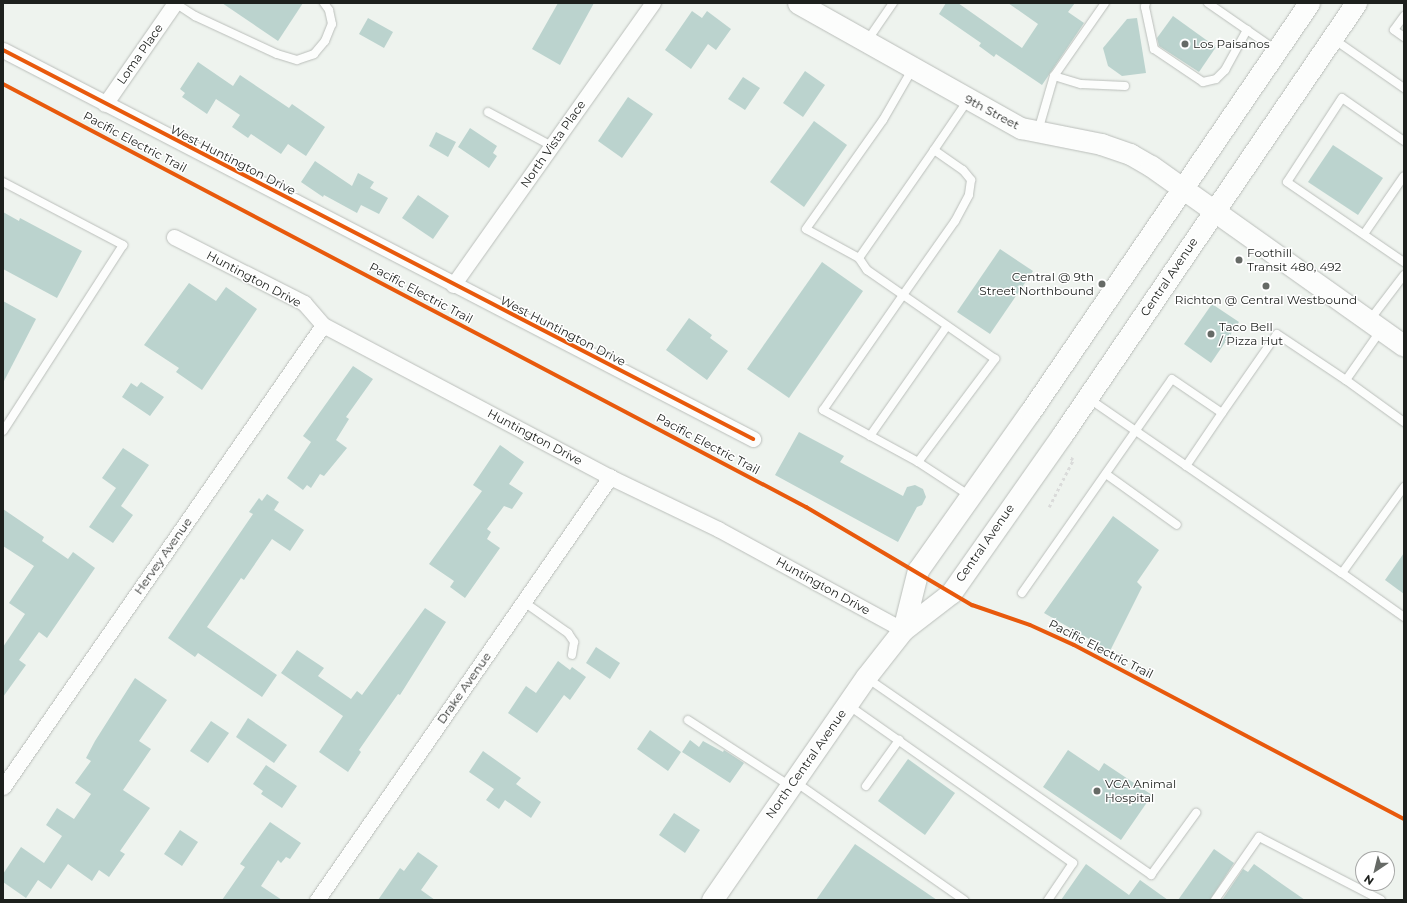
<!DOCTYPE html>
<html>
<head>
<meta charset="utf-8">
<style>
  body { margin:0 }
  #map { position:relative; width:1407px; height:903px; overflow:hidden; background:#eef3ee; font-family:Montserrat,sans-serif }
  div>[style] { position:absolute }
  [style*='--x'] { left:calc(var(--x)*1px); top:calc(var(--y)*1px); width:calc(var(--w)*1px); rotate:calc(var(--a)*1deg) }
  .building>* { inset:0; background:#bbd3ce }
  .path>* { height:2.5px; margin-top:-1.25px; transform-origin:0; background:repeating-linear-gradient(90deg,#dadbda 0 3px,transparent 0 6px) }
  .roads { filter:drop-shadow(0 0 1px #babeba) drop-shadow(0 0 1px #babeba) }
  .lane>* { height:8px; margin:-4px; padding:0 4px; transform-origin:4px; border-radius:4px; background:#fcfdfc }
  .street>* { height:15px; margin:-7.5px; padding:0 7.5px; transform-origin:7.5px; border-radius:7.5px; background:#fcfdfc }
  .secondary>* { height:21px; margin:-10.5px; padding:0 10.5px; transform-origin:10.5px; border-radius:10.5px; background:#fcfdfc }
  .cycleway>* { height:4px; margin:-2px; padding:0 2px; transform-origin:2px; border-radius:2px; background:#e8590c }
  .dots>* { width:11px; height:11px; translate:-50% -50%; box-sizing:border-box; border:2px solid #fff; border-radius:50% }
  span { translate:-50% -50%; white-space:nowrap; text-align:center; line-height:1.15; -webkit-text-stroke:3px #fff; paint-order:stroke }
  .poi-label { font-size:12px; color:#1d201d }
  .left { translate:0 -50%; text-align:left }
  .right { translate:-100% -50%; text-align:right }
  .street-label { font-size:12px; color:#1d201d }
  .frame { position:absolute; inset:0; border:4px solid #1d201d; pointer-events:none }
  .north { position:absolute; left:1355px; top:851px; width:40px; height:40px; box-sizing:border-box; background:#fff; border:1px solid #a5a6a5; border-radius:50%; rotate:215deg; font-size:11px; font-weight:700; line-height:16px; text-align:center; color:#1d201d }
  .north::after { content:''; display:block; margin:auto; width:14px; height:18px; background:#666a66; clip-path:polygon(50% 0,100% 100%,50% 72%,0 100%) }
</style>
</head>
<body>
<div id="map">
  <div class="building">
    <i style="clip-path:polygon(222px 3px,303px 3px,278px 41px)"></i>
    <i style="clip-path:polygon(558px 3px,594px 3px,560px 65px,532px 49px)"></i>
    <i style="clip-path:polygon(946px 3px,958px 3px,1022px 48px,1038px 24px,1008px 3px,1075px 3px,1068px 12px,1084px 23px,1042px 85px,996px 54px,994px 57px,979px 46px,981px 43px,939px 14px)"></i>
    <i style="clip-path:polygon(692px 11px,702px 18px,707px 11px,731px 29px,716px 50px,708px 44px,691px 69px,665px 50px)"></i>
    <i style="clip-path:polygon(1173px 16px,1216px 47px,1199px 72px,1159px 46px,1157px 38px)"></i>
    <i style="clip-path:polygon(368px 18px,393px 32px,384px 48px,359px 34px)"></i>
    <i style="clip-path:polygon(1137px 18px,1146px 73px,1122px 76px,1108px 66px,1103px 48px,1127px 19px)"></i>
    <i style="clip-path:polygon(198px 62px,233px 86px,240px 75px,289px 108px,292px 104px,325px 127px,306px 156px,288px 144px,281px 154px,251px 134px,248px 138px,232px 127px,240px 115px,216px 99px,207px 114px,182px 97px,185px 93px,180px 89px)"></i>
    <i style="clip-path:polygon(805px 71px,825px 85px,803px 117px,783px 103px)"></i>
    <i style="clip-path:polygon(743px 77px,760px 88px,745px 110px,728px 99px)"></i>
    <i style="clip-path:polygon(628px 97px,653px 114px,622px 158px,598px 141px)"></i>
    <i style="clip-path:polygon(814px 121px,847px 145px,804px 207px,770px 182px)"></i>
    <i style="clip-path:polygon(470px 128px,497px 146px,493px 153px,497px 156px,489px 168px,458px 147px)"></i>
    <i style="clip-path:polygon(436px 132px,456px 142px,448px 157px,429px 146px)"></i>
    <i style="clip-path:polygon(1333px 145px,1383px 178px,1358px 215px,1308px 182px)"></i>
    <i style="clip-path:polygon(315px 161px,352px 186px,358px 173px,374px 182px,370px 188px,388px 198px,379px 214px,361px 205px,357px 213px,324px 195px,323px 197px,301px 182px)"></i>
    <i style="clip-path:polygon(418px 195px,449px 216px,433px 239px,402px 218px)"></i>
    <i style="clip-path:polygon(3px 212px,19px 221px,20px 218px,82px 251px,57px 298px,3px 269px)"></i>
    <i style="clip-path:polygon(1000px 249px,1033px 271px,990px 334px,957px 312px)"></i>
    <i style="clip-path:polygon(822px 262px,863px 291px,789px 398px,747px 369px)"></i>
    <i style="clip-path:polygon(189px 283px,216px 301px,226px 287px,257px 309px,202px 390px,176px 372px,179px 368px,144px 345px)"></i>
    <i style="clip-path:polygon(3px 301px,36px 319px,3px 383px)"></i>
    <i style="clip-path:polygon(1212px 304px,1239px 322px,1211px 363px,1184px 344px)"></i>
    <i style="clip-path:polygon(689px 318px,712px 335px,710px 338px,728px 351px,707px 380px,666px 350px)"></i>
    <i style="clip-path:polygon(353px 366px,373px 379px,346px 417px,349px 419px,336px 440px,347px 448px,324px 476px,320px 474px,311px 488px,307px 485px,303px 490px,287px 478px,311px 442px,303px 436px)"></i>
    <i style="clip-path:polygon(141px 382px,164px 397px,150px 416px,122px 397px,131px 383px,137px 387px)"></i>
    <i style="clip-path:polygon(799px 432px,844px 456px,840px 462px,903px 496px,907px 487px,915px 485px,923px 489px,926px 497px,922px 505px,917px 507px,898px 542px,775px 475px)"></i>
    <i style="clip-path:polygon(500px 445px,524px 462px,509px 484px,523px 493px,512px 509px,504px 506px,487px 529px,491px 532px,487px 539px,500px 548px,465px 598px,450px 587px,454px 581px,429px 564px,482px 491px,473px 485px)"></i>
    <i style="clip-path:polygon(123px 448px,149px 465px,121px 506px,133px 515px,113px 543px,89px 527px,116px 488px,102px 478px)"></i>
    <i style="clip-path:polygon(267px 494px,279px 502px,274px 510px,304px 530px,290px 551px,272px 539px,244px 580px,241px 578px,207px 627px,277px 675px,262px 697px,198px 653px,195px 657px,168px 638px,253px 514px,249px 512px,259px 498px,262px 501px)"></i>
    <i style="clip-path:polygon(3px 509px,44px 537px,42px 541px,68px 559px,73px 552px,95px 568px,47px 638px,39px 632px,19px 660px,26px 665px,3px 697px,3px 647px,25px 614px,9px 603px,34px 566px,3px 546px)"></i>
    <i style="clip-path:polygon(1113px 516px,1159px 550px,1137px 582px,1142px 587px,1110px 651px,1044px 613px)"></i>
    <i style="clip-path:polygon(1404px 553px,1404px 594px,1385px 580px)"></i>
    <i style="clip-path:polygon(425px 608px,446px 622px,400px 695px,398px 694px,359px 750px,361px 752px,348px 772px,319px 752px,343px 716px,281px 673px,297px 650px,324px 668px,318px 676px,351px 699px,357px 691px,362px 695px)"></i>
    <i style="clip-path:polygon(596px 647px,620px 663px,610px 679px,586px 663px)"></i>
    <i style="clip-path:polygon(558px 661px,570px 670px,572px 667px,586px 677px,570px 700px,564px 695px,537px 733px,508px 713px,526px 686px,536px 693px)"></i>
    <i style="clip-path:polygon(135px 678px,167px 700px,139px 741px,151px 749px,123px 790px,150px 808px,120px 851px,125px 854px,109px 877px,99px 870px,92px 881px,68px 864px,51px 889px,38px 880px,26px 898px,3px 882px,3px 874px,21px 847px,44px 863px,62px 836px,46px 825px,57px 808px,74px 819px,91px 794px,75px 783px,91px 761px,86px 758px,95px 741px)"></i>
    <i style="clip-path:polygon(248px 718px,287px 745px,274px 763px,236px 737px)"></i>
    <i style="clip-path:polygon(211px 721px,229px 733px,208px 763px,190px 751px)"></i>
    <i style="clip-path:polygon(650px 730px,681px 752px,668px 771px,637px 749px)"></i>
    <i style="clip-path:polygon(690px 740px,699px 747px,703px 741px,723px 752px,724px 750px,744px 763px,730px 783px,682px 752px)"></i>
    <i style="clip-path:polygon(1068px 750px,1099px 771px,1104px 763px,1152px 795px,1121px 840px,1043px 787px)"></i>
    <i style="clip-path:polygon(483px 751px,521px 778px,516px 784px,541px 802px,531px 818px,505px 800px,499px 809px,486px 800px,494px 789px,469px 772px)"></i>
    <i style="clip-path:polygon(908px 759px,955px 793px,925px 835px,878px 801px)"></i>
    <i style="clip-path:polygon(266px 765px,297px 786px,282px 808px,261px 794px,263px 791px,253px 784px)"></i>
    <i style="clip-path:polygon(674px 813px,700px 830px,685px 853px,659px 835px)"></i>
    <i style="clip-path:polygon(270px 822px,301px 843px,290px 859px,286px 857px,281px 863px,278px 860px,261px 886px,282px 900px,222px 900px,245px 867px,240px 864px)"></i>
    <i style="clip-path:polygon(180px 830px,198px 842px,182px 866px,164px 854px)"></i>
    <i style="clip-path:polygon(855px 844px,937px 900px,816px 900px)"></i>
    <i style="clip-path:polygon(1214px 849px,1234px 863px,1210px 900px,1178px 900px)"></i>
    <i style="clip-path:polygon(418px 852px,438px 866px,421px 890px,435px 900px,378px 900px,400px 868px,404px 871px)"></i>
    <i style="clip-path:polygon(1086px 864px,1129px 895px,1140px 880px,1168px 900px,1061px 900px)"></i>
    <i style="clip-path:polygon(1254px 864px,1282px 884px,1305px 900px,1222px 900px,1243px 869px,1248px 872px)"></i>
  </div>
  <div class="path">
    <i style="--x:1049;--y:507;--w:53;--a:-62.9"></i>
    <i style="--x:1073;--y:460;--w:5;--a:-143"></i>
  </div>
  <div class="roads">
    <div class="lane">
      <i style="--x:175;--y:3;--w:24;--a:33"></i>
      <i style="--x:195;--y:16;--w:90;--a:24.9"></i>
      <i style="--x:277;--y:54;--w:21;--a:17"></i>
      <i style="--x:297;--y:60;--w:18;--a:-19"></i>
      <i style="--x:314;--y:54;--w:17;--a:-50"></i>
      <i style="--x:325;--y:41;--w:18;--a:-68"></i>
      <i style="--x:332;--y:24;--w:14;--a:-102"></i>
      <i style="--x:329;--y:10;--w:9;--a:-126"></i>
      <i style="--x:1105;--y:3;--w:89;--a:124.9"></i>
      <i style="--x:1054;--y:76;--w:28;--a:17"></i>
      <i style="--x:1081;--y:84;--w:44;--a:2.6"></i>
      <i style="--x:1146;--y:3;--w:4;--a:104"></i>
      <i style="--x:1145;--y:7;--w:43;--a:77.9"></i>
      <i style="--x:1154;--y:49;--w:59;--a:34"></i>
      <i style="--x:1203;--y:82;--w:13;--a:-13"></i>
      <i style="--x:1216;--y:79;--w:13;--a:-45"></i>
      <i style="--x:1225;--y:70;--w:46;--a:-61.2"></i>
      <i style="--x:1208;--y:3;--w:83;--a:34.7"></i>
      <i style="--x:1404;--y:16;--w:17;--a:126"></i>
      <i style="--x:1394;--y:30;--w:12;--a:35"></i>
      <i style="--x:1332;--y:38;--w:88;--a:34.8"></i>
      <i style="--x:867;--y:41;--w:46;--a:-55.6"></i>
      <i style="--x:488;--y:112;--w:72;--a:28"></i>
      <i style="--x:1038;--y:131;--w:57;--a:-73.8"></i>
      <i style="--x:1404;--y:141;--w:75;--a:-145.3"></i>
      <i style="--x:1342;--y:98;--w:100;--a:123.2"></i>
      <i style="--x:1287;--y:182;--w:142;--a:34.4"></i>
      <i style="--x:934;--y:150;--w:35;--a:35"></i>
      <i style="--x:963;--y:170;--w:13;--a:51"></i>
      <i style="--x:971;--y:180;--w:15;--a:98"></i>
      <i style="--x:969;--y:195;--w:30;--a:118"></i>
      <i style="--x:955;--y:221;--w:90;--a:125.1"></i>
      <i style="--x:903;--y:295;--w:140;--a:124.8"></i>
      <i style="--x:823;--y:410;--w:108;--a:28.7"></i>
      <i style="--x:918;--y:462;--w:129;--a:-53.2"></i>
      <i style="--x:995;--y:359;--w:112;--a:-145.2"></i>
      <i style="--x:903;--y:295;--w:44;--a:-145.2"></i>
      <i style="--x:867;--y:270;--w:14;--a:-124"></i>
      <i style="--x:859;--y:258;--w:131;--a:-55.2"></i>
      <i style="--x:934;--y:150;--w:60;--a:-55.8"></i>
      <i style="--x:3;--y:182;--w:136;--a:27.7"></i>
      <i style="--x:123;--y:245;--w:221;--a:122.8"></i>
      <i style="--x:1364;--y:234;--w:70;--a:-55.4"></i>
      <i style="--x:859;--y:258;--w:60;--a:-151.3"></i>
      <i style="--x:806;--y:229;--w:133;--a:-54.8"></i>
      <i style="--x:883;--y:120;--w:60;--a:-60"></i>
      <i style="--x:1369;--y:321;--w:58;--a:-52.7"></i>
      <i style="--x:1381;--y:330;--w:61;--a:125"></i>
      <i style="--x:1346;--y:380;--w:72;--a:35.9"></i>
      <i style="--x:1088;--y:398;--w:308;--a:34.6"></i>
      <i style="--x:870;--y:436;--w:134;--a:-55"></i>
      <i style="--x:918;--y:462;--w:62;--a:33.2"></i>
      <i style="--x:1186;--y:466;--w:64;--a:-55.8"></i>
      <i style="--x:1106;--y:474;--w:87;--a:35.7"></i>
      <i style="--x:1404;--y:487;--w:106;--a:125.8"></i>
      <i style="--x:1342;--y:573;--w:76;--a:35.4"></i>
      <i style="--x:1022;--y:593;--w:261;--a:-55"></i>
      <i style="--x:1172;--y:379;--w:60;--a:34.2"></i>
      <i style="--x:1222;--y:413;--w:96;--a:-55.2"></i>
      <i style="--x:1277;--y:334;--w:83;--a:33.7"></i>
      <i style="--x:524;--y:602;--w:54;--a:35.2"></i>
      <i style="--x:568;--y:633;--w:11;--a:56"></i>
      <i style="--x:574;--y:642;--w:13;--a:99"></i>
      <i style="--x:867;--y:678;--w:346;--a:34.7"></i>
      <i style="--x:1151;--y:875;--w:77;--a:-54"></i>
      <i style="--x:848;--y:705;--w:275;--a:35.1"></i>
      <i style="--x:1073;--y:863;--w:45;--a:124"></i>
      <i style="--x:688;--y:720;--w:121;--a:32.9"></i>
      <i style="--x:794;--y:781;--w:208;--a:35"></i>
      <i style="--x:866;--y:786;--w:57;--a:-54.3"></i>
      <i style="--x:1215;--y:900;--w:77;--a:-55.1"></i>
      <i style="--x:1259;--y:837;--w:137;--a:27.3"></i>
    </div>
    <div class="street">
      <i style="--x:3;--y:50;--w:845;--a:27.41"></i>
      <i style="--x:105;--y:104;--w:123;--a:-55.3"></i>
      <i style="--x:174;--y:237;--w:146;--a:26.9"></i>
      <i style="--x:304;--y:303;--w:29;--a:49"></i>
      <i style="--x:323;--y:325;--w:325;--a:27.9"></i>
      <i style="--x:610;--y:477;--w:120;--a:25.7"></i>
      <i style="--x:718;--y:529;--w:211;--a:28.6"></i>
      <i style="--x:453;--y:285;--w:346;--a:-54.7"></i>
      <i style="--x:3;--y:787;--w:562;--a:-55.29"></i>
      <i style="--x:317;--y:900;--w:515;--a:-55.29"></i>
    </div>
    <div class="secondary">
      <i style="--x:798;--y:3;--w:256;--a:29.3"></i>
      <i style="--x:1021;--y:128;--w:82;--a:11.3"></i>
      <i style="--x:1101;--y:144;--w:31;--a:19"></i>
      <i style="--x:1130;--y:154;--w:24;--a:30"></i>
      <i style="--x:1151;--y:166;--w:310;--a:35.4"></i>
      <i style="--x:903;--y:630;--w:62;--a:-76"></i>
      <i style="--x:918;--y:570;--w:194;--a:-54.7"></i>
      <i style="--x:1030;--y:412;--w:495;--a:-55.7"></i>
      <i style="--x:712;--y:900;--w:271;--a:-55.4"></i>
      <i style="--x:866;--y:677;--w:60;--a:-51.8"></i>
      <i style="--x:903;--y:630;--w:61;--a:-37.6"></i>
      <i style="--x:951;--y:593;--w:193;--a:-54.9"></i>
      <i style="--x:1062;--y:435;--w:523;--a:-55.76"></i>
    </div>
  </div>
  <div class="cycleway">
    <i style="--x:3;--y:50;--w:845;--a:27.41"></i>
    <i style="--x:3;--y:84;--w:908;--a:27.78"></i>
    <i style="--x:806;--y:507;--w:193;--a:30.6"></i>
    <i style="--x:972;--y:605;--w:61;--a:19"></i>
    <i style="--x:1030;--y:625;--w:48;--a:24.4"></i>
    <i style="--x:1074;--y:645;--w:373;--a:27.8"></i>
  </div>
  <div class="dots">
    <i style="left:1185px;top:44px;background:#666a66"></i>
    <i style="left:1239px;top:260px;background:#666a66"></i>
    <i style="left:1102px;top:284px;background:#666a66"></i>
    <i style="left:1266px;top:286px;background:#666a66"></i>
    <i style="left:1211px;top:334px;background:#666a66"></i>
    <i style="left:1097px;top:791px;background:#666a66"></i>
  </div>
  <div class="poi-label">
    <span class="left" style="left:1193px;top:44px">Los Paisanos</span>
    <span class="left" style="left:1247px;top:260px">Foothill<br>Transit 480, 492</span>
    <span class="right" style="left:1094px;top:284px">Central @ 9th<br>Street Northbound</span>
    <span style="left:1266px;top:300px">Richton @ Central Westbound</span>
    <span class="left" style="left:1219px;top:334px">Taco Bell<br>/ Pizza Hut</span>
    <span class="left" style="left:1105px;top:791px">VCA Animal<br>Hospital</span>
  </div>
  <div class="street-label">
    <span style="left:140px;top:54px;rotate:-55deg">Loma Place</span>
    <span style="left:992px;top:112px;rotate:28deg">9th Street</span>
    <span style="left:135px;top:142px;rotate:28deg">Pacific Electric Trail</span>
    <span style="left:553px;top:144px;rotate:-55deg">North Vista Place</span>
    <span style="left:233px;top:160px;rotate:27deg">West Huntington Drive</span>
    <span style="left:1169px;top:277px;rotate:-56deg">Central Avenue</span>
    <span style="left:254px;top:279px;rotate:28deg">Huntington Drive</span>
    <span style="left:421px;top:293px;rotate:28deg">Pacific Electric Trail</span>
    <span style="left:563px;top:331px;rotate:27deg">West Huntington Drive</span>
    <span style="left:535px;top:437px;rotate:28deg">Huntington Drive</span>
    <span style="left:708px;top:444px;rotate:28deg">Pacific Electric Trail</span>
    <span style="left:985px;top:543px;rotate:-55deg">Central Avenue</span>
    <span style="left:163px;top:556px;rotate:-55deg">Hervey Avenue</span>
    <span style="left:823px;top:586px;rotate:29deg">Huntington Drive</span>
    <span style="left:1101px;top:649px;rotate:27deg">Pacific Electric Trail</span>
    <span style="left:464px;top:688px;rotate:-55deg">Drake Avenue</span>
    <span style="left:806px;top:764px;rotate:-55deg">North Central Avenue</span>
  </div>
  <div class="frame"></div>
  <div class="north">N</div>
</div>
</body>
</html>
